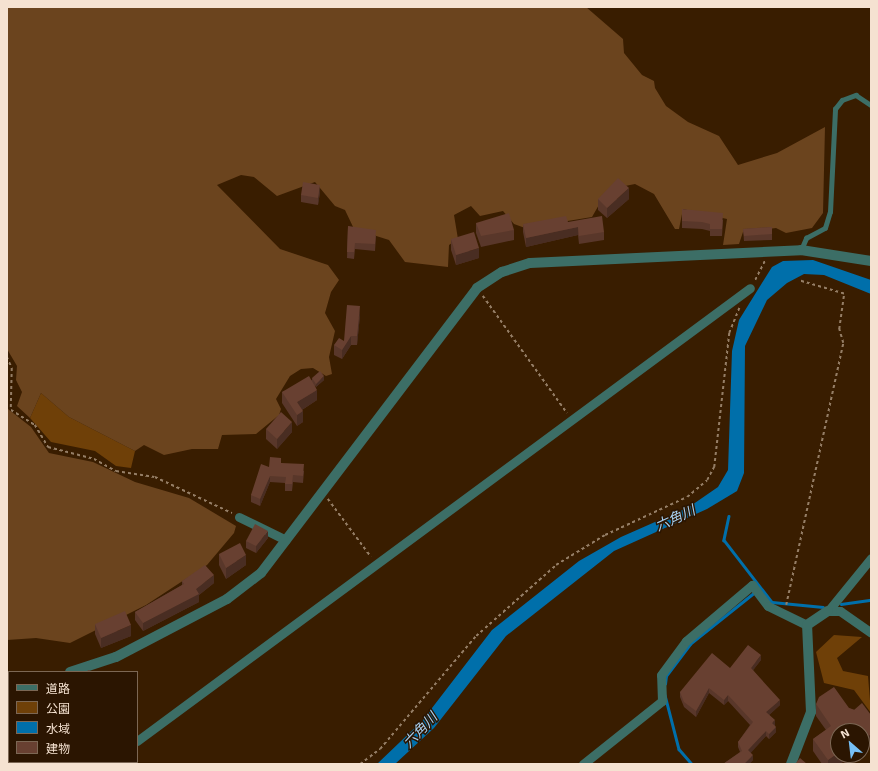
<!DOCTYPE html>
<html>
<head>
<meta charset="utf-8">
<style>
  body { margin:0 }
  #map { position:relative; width:878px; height:771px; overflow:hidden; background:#391d00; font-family:"Exo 2","Noto Sans JP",sans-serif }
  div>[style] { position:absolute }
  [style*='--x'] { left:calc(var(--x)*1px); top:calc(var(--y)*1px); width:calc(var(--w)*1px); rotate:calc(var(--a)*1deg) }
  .green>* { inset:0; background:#6f4008 }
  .forest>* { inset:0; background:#6b441e }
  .water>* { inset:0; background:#006faa }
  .stream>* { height:2.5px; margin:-1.25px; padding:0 1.25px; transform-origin:1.25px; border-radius:1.25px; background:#006faa }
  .path>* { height:1.5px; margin-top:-0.75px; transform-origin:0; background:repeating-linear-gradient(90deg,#957e66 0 3px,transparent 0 6px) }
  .service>* { height:4.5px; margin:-2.25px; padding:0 2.25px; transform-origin:2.25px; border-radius:2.25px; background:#3c6e66 }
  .minor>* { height:9px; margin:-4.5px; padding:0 4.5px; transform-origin:4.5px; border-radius:4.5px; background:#3c6e66 }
  .tertiary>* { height:10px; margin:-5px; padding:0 5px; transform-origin:5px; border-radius:5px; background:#3c6e66 }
  .wall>* { inset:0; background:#59372a }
  .shaded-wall>* { inset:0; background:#492d22 }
  .building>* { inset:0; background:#684031 }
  span { translate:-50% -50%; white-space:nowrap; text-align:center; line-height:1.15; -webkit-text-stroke:3px #2b1501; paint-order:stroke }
  .water-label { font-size:14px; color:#a8d0f0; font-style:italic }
  .frame { position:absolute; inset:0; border:8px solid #f5e2d1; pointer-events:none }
  .legend { position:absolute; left:8px; top:671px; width:130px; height:92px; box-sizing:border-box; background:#2b1501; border:1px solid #7c6754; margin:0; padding:5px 7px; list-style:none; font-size:12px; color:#f5e2d1 }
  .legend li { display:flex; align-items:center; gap:8px; height:20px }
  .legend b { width:20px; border:1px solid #7c6754 }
  .north { position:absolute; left:830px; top:723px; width:40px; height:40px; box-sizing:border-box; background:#2b1501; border:1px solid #7c6754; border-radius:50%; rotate:332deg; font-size:11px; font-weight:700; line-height:16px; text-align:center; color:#f5e2d1 }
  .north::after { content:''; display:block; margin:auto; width:14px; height:18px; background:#76c0f7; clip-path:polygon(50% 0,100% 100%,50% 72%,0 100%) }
</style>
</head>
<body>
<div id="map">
  <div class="green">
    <i style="clip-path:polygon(41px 393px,69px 417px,135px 451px,131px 468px,116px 466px,95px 451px,51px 442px,30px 418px)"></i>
    <i style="clip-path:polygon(834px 635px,862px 637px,837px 658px,843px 671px,868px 676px,871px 713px,854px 690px,824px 683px,816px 652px)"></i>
  </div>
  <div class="forest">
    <i style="clip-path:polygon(7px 7px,586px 7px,623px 39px,624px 53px,642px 75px,654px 81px,655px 88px,666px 106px,688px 122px,719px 136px,738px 165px,777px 153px,825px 127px,823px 213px,812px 228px,786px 233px,776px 228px,743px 232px,739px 244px,723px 245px,727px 219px,683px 209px,679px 229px,675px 229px,654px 194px,635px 184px,615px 188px,604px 196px,592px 217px,525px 228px,514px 224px,503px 211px,480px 216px,471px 206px,454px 215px,458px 239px,449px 245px,448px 267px,405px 262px,389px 240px,354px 229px,345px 210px,335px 206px,315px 182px,277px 196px,254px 177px,241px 175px,217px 185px,280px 249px,328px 265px,339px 280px,331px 292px,325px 313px,335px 331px,329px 357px,332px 374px,326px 376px,313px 368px,301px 369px,290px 376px,276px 399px,281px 409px,279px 415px,256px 434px,222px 435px,218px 449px,192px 449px,164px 455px,144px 445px,135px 451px,69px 417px,41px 393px,30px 418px,17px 406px,22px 392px,16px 380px,17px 366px,7px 349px)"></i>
    <i style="clip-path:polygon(7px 396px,8px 409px,31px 427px,49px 453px,93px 462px,135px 482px,189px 498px,236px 526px,234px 533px,207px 565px,146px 605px,70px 643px,36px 638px,7px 640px)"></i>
  </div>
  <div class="water">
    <i style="clip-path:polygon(813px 260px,871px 280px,871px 294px,824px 275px,804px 274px,787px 283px,767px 300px,745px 346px,744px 473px,737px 491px,707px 509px,614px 551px,506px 636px,434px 728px,395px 764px,377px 764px,422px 721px,492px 630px,579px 561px,621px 537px,689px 507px,718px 487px,728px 470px,732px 351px,739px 320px,772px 267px,783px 261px)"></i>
  </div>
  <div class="stream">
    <i style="--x:729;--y:516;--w:25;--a:102"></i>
    <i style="--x:724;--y:540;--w:78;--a:52.3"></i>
    <i style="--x:772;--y:602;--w:51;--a:5.6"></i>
    <i style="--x:841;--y:604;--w:30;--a:-8"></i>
    <i style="--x:665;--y:684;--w:8;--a:-83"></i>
    <i style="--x:666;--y:676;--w:40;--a:-53"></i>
    <i style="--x:690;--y:644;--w:83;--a:-38.7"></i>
    <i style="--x:665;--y:695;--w:56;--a:75.5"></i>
    <i style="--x:679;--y:749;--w:20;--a:49"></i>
  </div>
  <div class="path">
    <i style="--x:755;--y:280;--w:22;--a:-63"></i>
    <i style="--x:483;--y:296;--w:144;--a:54.3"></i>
    <i style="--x:7;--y:357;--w:12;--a:66"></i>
    <i style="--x:12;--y:368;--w:42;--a:91.4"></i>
    <i style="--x:11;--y:410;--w:28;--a:32"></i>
    <i style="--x:35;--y:425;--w:26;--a:59"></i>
    <i style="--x:48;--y:447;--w:48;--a:14.6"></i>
    <i style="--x:94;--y:459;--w:25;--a:29"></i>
    <i style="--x:116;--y:471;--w:39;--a:9"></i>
    <i style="--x:155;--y:477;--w:85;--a:25.1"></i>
    <i style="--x:328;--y:499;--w:72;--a:53.4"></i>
    <i style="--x:786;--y:605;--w:268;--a:-77.7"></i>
    <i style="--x:843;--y:343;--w:15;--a:-106"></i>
    <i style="--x:839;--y:329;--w:35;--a:-82"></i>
    <i style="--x:844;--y:294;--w:46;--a:-163.5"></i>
    <i style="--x:360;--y:764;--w:25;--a:-37"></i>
    <i style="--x:380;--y:749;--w:148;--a:-49.7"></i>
    <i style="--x:476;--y:636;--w:107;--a:-41.6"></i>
    <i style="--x:556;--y:565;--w:57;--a:-31.5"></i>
    <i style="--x:605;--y:535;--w:90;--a:-24.9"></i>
    <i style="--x:687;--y:497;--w:26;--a:-40"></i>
    <i style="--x:707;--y:480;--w:15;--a:-62"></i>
    <i style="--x:714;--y:467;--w:135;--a:-83.6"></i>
    <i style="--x:729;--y:333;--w:27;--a:-68"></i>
  </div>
  <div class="service">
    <i style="--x:801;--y:250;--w:13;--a:-67"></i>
    <i style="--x:806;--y:238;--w:21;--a:-28"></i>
    <i style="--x:825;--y:228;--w:17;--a:-73"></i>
    <i style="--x:830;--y:212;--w:103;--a:-87.2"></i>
    <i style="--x:835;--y:109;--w:11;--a:-52"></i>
    <i style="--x:842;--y:100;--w:15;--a:-20"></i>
    <i style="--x:856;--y:95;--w:18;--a:34"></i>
  </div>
  <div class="minor">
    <i style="--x:239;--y:517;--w:52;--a:26.1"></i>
    <i style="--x:828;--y:611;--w:68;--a:-50.9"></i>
    <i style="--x:828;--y:611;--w:12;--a:0"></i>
    <i style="--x:840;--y:611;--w:38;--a:35"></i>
    <i style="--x:137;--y:741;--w:762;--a:-36.46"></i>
    <i style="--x:106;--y:764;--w:4;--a:-34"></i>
    <i style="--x:583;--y:764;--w:101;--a:-38.6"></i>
    <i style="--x:662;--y:701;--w:26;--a:-92"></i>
    <i style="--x:661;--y:675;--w:42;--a:-53.7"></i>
    <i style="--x:686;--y:641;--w:87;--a:-40.3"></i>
    <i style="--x:752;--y:585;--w:26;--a:53"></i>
    <i style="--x:768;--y:606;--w:43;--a:26"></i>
  </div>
  <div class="tertiary">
    <i style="--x:70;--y:672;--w:48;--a:-18.1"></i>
    <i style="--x:116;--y:657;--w:125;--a:-27.6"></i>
    <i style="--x:227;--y:599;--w:43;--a:-37.4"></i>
    <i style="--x:261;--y:573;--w:358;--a:-52.8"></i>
    <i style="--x:477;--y:288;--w:30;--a:-33"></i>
    <i style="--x:502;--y:272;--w:29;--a:-18"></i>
    <i style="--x:530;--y:263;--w:271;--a:-2.7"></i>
    <i style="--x:801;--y:250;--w:71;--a:8.9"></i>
    <i style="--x:7;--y:687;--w:2;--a:0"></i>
    <i style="--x:791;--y:764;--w:56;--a:-69"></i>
    <i style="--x:811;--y:712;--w:87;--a:-92.6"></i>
    <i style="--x:807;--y:625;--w:25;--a:-34"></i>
  </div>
  <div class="wall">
    <i style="clip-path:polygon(320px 192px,318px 205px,301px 202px,301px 195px)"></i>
    <i style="clip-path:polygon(598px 199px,629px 199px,607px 218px,598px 210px)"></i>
    <i style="clip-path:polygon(723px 220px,722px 236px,710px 236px,710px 231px,702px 229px,682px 228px,682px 221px)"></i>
    <i style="clip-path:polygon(568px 222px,604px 232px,604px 240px,579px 244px,578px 235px,526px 247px,523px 232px,523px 224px)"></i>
    <i style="clip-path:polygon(476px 223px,514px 230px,514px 240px,481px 247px,476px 233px)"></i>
    <i style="clip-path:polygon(348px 226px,376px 236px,375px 251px,355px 249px,354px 259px,347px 258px)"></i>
    <i style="clip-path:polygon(772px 227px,772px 240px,744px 241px,743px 229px)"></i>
    <i style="clip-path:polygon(451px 239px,479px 258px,456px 265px,451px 250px)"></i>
    <i style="clip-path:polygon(360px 315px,357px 345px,351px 345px,342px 359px,334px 355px,334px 345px,344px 341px)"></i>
    <i style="clip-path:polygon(312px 378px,324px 380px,316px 387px,315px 385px,317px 400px,302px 410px,303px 422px,297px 426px,282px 403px,282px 392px,312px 380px)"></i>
    <i style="clip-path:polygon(266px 429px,292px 432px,277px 449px,266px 439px)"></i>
    <i style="clip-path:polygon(281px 463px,304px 471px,303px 483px,293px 482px,292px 491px,285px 491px,285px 483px,270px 482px,260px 506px,251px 502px,251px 495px,269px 467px)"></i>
    <i style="clip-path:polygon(268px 538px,256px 553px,246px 548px,246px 541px)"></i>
    <i style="clip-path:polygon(219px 554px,246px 565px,226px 579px,219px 565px)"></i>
    <i style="clip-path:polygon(182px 581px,214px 583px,199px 595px,199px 602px,143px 631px,135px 620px,135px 612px,182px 585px)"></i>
    <i style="clip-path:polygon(95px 624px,131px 636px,101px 648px,95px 634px)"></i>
    <i style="clip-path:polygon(761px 660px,753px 670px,780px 705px,769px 715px,775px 725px,776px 732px,769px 739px,766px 736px,750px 753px,753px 760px,749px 764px,723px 764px,740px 752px,738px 747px,738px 742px,750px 725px,728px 701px,724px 705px,709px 693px,696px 717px,684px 707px,680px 697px,680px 692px,730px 668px)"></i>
    <i style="clip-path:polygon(816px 704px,849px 708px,871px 715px,871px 746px,862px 753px,862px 731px,838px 731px,838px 755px,860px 755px,848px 764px,843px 762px,839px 764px,822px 764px,813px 751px,813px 739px,826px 730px,816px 716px)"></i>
  </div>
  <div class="shaded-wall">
    <i style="clip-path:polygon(320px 185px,320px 192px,318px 205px,318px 198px)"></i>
    <i style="clip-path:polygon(629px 188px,629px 199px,607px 218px,607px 208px)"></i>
    <i style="clip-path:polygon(578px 227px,578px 235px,526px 247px,526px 238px)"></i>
    <i style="clip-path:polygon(479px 248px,479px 258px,456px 265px,456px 255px)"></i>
    <i style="clip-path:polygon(360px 306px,360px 315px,357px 345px,357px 336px)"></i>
    <i style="clip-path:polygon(351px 336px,351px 345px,342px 359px,342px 350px)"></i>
    <i style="clip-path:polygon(324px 376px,324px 380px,316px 387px,316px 384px)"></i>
    <i style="clip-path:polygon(317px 390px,317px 400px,297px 413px,297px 402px)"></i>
    <i style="clip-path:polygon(303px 411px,303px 422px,297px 426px,297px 415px)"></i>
    <i style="clip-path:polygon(292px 422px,292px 432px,277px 449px,277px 439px)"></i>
    <i style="clip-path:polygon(270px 476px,270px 482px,260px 506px,260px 499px)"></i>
    <i style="clip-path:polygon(268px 531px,268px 538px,256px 553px,256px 546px)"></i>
    <i style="clip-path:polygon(246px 555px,246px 565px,226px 579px,226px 568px)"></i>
    <i style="clip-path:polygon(214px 575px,214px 583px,199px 595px,199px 602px,143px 631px,143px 623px,196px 589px)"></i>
    <i style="clip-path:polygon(131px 625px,131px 636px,101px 648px,101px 638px)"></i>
    <i style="clip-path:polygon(761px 655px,761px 660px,751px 673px,751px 668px)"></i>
    <i style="clip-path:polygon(709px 688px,709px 693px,696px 717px,696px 711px)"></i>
    <i style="clip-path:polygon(728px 695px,728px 701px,724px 705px,724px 700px)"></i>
    <i style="clip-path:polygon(780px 700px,780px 705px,766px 718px,766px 712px)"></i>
    <i style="clip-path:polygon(775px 720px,775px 725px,772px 729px,772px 723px)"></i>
    <i style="clip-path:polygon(776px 727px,776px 732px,769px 739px,769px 734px)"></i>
    <i style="clip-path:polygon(871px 728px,871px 746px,862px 753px,862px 741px)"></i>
    <i style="clip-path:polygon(766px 731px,766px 736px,748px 756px,748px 750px)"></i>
    <i style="clip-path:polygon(838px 753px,838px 755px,843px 755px,843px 762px,839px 764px,828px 764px,828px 760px)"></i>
    <i style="clip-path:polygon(753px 755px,753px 760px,749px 764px,744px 764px)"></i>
    <i style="clip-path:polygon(848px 755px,860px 755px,848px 764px)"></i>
  </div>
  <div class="building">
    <i style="clip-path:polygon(618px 178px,629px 188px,607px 208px,598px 199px)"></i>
    <i style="clip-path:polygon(303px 182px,320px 185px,318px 198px,301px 195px)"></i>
    <i style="clip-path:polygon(682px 209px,723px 213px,722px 229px,710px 229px,710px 224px,702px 222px,682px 221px)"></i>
    <i style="clip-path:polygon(509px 213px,514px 230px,481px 236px,476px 223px)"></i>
    <i style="clip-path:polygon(566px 216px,568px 222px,602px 216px,604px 232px,579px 236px,578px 227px,526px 238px,523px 224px)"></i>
    <i style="clip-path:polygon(348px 226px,376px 230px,375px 244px,355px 243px,354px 252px,347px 252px)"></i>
    <i style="clip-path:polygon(772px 227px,772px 234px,744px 236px,743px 229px)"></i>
    <i style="clip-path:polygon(474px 232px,479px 248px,456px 255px,451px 239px)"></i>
    <i style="clip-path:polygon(347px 305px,360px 306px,357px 336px,351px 336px,342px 350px,334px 345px,339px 338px,344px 341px)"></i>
    <i style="clip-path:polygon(320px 371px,324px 376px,316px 384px,312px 378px)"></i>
    <i style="clip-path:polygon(309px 376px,317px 390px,297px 402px,303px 411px,297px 415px,282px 392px)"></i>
    <i style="clip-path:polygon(281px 412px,292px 422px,277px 439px,266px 429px)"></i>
    <i style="clip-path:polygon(270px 457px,281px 458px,281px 463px,304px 464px,303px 476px,293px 475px,292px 484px,285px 484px,286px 477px,270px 476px,260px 499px,251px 495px,261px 464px,269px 467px)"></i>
    <i style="clip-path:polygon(255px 524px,268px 531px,256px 546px,246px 541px)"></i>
    <i style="clip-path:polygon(240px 543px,246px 555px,226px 568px,219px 554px)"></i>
    <i style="clip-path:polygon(205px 565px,214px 575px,196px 589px,199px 594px,143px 623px,135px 612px,184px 584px,182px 581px)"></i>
    <i style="clip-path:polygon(125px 611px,131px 625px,101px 638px,95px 624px)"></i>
    <i style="clip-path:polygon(748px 645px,761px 655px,751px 668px,780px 700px,766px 712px,775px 720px,772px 723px,776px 727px,769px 734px,766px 731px,748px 750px,753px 755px,744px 764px,723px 764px,742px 751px,738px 742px,753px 722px,728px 695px,724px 700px,709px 688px,696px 711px,684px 702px,680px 692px,712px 653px,730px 668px)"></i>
    <i style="clip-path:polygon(89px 670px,91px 672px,85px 672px)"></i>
    <i style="clip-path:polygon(834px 687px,849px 708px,854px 710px,862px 703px,871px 715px,871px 728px,870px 729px,871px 730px,871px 734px,862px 741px,862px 731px,838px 731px,838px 753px,828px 760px,813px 739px,831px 726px,816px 704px,819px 697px)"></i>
    <i style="clip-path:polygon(800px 758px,807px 764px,795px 764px)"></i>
  </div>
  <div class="water-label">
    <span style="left:675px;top:518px;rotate:-25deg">六角川</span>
    <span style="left:420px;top:730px;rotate:-47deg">六角川</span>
  </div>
  <div class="frame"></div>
  <ul class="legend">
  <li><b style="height:5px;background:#3c6e66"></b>道路</li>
  <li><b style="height:11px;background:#6f4008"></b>公園</li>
  <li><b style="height:11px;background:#006faa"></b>水域</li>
  <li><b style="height:11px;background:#684031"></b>建物</li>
  </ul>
  <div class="north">N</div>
</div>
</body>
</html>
